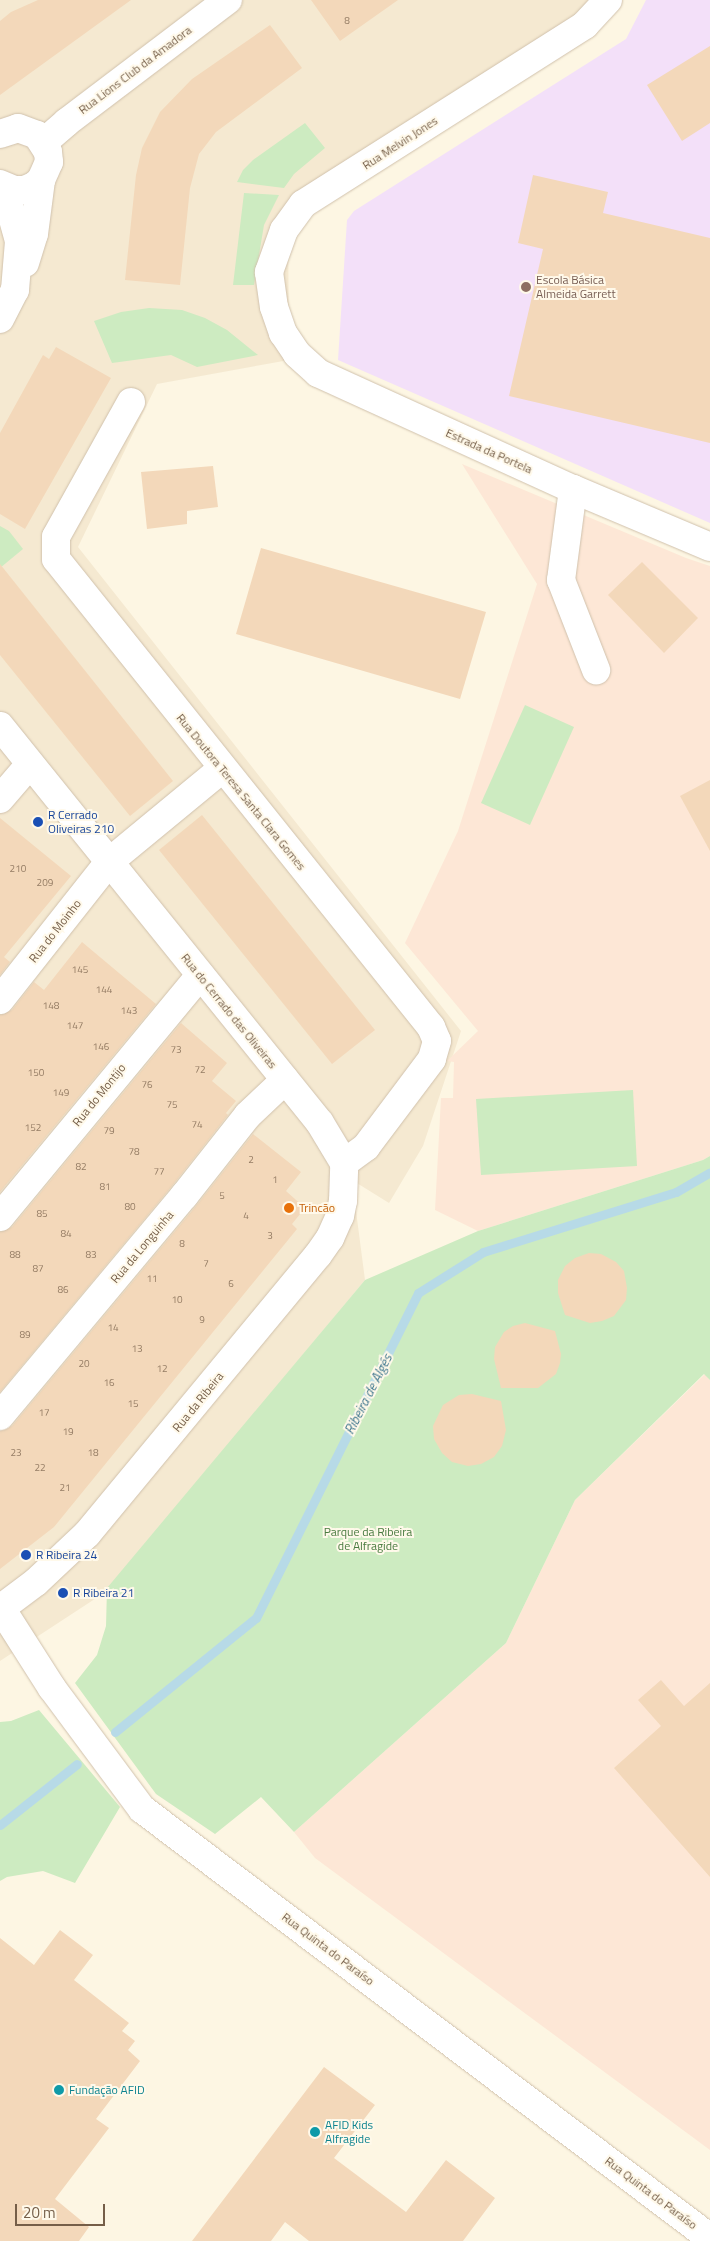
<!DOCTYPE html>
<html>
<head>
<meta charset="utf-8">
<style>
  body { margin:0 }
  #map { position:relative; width:710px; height:2241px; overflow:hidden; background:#fdf6e3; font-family:"Titillium Web",sans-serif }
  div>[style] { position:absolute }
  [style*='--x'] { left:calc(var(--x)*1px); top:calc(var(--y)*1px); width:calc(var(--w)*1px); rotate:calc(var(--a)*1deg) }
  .residential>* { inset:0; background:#f5e9d1 }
  .commercial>* { inset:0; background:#fde7d6 }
  .education>* { inset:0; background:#f3e0f9 }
  .green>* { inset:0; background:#cdebc1 }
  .stream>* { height:9px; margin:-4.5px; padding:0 4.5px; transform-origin:4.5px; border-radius:4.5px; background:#b7dae7 }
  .building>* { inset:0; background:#f3d8ba }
  .roads { filter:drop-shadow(0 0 1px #d0c1ac) drop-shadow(0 0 1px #d0c1ac) }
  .minor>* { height:28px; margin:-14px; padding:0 14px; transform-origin:14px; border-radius:14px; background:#fff }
  .dots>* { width:14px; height:14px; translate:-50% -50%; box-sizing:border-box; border:2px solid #fff9ea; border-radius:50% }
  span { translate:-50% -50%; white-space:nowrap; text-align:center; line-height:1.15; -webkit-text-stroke:4px #fff9ea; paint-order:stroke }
  .number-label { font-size:10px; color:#947c64 }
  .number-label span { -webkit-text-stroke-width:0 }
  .street-label { font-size:12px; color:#755e48 }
  .education-label { font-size:12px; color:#785e54 }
  .left { translate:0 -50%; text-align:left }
  .transit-label { font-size:12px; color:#164399 }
  .food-label { font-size:12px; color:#c56008 }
  .park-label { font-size:12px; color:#4a7b40 }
  .culture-label { font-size:12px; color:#0d838f }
  .water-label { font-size:14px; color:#447a91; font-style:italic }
  .scale { position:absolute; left:15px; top:2204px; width:90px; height:22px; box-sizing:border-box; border:2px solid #755e48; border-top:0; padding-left:6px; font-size:15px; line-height:18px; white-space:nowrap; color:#755e48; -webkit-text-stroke:4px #fff9ea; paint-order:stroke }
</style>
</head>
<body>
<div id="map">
  <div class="residential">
    <i style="clip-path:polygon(0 0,596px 0,576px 19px,288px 208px,289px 360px,157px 384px,78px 547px,461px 1031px,423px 1146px,389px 1203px,352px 1180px,365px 1280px,107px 1591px,0 1661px)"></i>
  </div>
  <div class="commercial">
    <i style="clip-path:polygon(462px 464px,686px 558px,710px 566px,710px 1156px,703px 1160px,478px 1231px,435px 1210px,441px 1098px,453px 1098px,454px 1062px,447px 1061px,478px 1031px,405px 943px,458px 831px,537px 584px)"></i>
    <i style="clip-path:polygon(705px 1374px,710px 1380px,710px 2150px,315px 1858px,294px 1832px,506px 1643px,575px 1500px)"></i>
  </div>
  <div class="education">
    <i style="clip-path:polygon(646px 0,710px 0,710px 523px,338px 360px,347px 220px,354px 211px,626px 39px)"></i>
  </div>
  <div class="green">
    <i style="clip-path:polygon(305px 123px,325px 148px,294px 174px,284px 188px,237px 182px,243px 170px,253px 160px)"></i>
    <i style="clip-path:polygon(244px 193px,279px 195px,264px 225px,254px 285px,233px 285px)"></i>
    <i style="clip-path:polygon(149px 308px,182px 310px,205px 318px,227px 330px,258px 355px,197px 367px,171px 355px,112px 363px,94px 321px,121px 312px)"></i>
    <i style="clip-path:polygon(0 526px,9px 531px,23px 549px,0 568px)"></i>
    <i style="clip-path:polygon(525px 705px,574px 727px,530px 825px,481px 803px)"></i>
    <i style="clip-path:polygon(633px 1090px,637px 1166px,481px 1175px,476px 1099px)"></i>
    <i style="clip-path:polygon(710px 1156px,710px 1380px,704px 1374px,575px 1500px,506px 1643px,294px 1832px,261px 1797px,215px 1834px,156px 1794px,75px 1683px,97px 1655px,106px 1626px,107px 1588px,365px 1280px,478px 1231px,703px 1160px)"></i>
    <i style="clip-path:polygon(39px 1710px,120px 1807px,75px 1883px,43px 1871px,7px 1877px,0 1881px,0 1722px,11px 1721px)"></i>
  </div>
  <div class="stream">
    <i style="--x:115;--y:1732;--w:181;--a:-39"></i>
    <i style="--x:256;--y:1618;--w:363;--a:-63.5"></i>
    <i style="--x:418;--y:1293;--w:77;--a:-32.2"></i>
    <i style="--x:483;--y:1252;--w:202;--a:-17.3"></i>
    <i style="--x:676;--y:1192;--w:39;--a:-30"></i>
    <i style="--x:0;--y:1825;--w:98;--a:-38.4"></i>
  </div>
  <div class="building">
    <i style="clip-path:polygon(38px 0,131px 0,0 95px,0 21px,11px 12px)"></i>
    <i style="clip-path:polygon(311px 0,398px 0,340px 41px)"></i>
    <i style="clip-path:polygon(270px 25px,302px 68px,216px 132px,199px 154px,190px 188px,180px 285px,125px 280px,136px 175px,142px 148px,160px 112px,192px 79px)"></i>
    <i style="clip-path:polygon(710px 46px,710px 123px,682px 141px,647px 85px)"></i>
    <i style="clip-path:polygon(533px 175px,608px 192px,603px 213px,710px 238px,710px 443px,509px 396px,543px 249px,518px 243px)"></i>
    <i style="clip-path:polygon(56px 347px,111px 378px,25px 529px,0 514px,0 433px,43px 355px,49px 359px)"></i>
    <i style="clip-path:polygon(213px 466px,218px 507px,187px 511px,187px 524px,147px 529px,141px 472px)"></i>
    <i style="clip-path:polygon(261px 548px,486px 612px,460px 699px,236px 634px)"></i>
    <i style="clip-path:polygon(642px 562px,698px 618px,664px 653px,608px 595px)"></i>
    <i style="clip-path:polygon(0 564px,173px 781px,130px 816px,0 655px)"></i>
    <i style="clip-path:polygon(710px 780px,710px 851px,680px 796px)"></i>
    <i style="clip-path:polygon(202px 815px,375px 1030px,332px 1064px,159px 850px)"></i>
    <i style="clip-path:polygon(0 818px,71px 876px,4px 957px,10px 962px,0 975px)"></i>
    <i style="clip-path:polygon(82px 942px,156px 1004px,0 1192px,0 1015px,12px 1010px,34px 982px,44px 990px)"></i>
    <i style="clip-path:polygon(181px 1023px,227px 1063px,212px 1081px,236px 1101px,226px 1113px,228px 1115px,172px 1186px,0 1392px,0 1232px,12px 1227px)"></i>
    <i style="clip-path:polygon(253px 1134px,301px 1172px,286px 1191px,305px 1208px,292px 1224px,297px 1229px,54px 1527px,0 1569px,0 1431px,12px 1426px,196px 1206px)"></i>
    <i style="clip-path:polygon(589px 1253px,601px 1254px,616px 1262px,624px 1271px,627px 1288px,626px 1300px,614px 1316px,602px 1321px,590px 1323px,565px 1315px,558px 1293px,558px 1280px,565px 1266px,575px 1258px)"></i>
    <i style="clip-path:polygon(525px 1323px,555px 1331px,561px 1354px,560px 1363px,556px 1374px,538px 1388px,501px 1388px,494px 1359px,495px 1347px,504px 1332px,513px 1326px)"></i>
    <i style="clip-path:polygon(472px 1394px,501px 1401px,506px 1430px,502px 1446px,494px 1457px,481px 1464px,468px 1466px,452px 1462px,442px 1453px,434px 1439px,433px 1426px,443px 1405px,459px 1395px)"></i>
    <i style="clip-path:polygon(661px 1680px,684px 1706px,710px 1683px,710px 1877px,614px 1768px,661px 1726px,638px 1700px)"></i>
    <i style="clip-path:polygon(60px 1930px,93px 1955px,74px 1980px,129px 2023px,122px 2031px,135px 2041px,128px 2050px,140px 2061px,96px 2119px,109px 2128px,55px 2199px,89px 2227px,79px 2241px,0 2241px,0 1938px,34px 1965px)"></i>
    <i style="clip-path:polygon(324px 2067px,375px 2105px,334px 2158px,406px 2212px,446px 2160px,495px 2198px,463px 2241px,309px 2241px,285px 2222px,271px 2241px,192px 2241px)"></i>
  </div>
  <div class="roads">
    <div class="minor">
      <i style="--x:608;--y:0;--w:34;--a:133"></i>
      <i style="--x:585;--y:25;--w:334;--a:147.6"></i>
      <i style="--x:303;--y:204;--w:32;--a:126"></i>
      <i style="--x:284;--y:230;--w:45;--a:109.7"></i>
      <i style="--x:269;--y:272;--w:35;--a:82"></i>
      <i style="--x:274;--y:307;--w:28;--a:71"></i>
      <i style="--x:283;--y:333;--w:25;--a:56"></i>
      <i style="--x:297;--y:354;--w:28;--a:42"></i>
      <i style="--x:318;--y:373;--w:280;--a:24.5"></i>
      <i style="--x:573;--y:489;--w:149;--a:22.9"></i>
      <i style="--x:0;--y:134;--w:19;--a:-18"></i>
      <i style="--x:18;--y:128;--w:20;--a:20"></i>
      <i style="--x:37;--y:135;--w:20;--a:57"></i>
      <i style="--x:48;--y:152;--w:10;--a:84"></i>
      <i style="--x:49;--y:162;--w:20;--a:114"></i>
      <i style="--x:41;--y:180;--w:9;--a:139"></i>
      <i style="--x:34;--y:186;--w:11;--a:158"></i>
      <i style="--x:24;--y:190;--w:10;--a:180"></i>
      <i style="--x:14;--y:190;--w:15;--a:-157"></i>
      <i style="--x:44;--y:142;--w:30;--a:-41"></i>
      <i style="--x:67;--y:122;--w:202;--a:-37.2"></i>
      <i style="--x:25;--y:263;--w:30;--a:-73"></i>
      <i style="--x:34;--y:234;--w:54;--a:-82.6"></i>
      <i style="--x:0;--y:319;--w:33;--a:-63"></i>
      <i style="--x:15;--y:290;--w:49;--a:-85.3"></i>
      <i style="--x:19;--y:241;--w:56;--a:-105.5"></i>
      <i style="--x:131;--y:402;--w:154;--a:119.1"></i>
      <i style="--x:56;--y:537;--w:22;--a:90"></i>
      <i style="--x:56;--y:559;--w:600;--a:51.3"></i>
      <i style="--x:431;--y:1027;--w:15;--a:67"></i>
      <i style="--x:437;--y:1041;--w:19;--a:106"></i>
      <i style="--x:432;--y:1059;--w:110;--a:126.9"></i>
      <i style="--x:366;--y:1147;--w:27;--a:144"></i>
      <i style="--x:573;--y:489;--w:92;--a:97.5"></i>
      <i style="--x:561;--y:580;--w:97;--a:68.7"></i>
      <i style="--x:0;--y:726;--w:510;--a:51.13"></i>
      <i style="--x:320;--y:1123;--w:47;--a:59"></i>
      <i style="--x:0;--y:799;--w:46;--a:-49.4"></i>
      <i style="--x:0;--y:1000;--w:176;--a:-51.7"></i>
      <i style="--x:109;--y:862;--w:146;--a:-39.5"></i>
      <i style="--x:0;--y:1217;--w:314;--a:-50.4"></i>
      <i style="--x:0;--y:1416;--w:287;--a:-50.1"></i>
      <i style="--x:184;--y:1196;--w:103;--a:-51.7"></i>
      <i style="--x:248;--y:1115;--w:51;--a:-43.4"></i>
      <i style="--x:1;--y:1608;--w:95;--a:57.5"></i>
      <i style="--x:52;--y:1688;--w:151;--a:53.4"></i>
      <i style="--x:142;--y:1809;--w:712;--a:37.06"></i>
      <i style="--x:0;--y:1609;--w:45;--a:-36.9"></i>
      <i style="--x:36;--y:1582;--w:70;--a:-43.3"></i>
      <i style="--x:87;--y:1534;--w:362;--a:-50.4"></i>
      <i style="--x:318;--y:1255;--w:21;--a:-55"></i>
      <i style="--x:330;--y:1238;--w:24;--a:-66"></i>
      <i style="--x:340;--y:1216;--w:15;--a:-79"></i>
      <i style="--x:343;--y:1201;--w:38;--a:-88"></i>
    </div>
  </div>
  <div class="dots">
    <i style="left:526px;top:287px;background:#8d6e63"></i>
    <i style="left:38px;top:822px;background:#1a4fb4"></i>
    <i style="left:289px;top:1208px;background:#e8710a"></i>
    <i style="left:26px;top:1555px;background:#1a4fb4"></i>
    <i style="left:63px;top:1593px;background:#1a4fb4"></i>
    <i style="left:59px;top:2090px;background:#0f9aa8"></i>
    <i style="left:315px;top:2132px;background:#0f9aa8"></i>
  </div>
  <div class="number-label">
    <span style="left:347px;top:21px">8</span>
    <span style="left:18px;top:869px">210</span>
    <span style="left:45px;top:883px">209</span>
    <span style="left:80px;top:970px">145</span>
    <span style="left:104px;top:990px">144</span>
    <span style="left:51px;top:1006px">148</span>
    <span style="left:129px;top:1011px">143</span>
    <span style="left:75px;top:1026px">147</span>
    <span style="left:101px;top:1047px">146</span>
    <span style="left:176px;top:1050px">73</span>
    <span style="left:200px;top:1070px">72</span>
    <span style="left:36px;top:1073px">150</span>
    <span style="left:147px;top:1085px">76</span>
    <span style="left:61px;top:1093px">149</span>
    <span style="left:172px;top:1105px">75</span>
    <span style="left:197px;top:1125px">74</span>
    <span style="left:33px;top:1128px">152</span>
    <span style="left:109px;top:1131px">79</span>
    <span style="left:134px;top:1152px">78</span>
    <span style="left:251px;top:1160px">2</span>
    <span style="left:81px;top:1167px">82</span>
    <span style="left:159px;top:1172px">77</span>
    <span style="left:275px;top:1180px">1</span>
    <span style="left:105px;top:1187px">81</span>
    <span style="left:222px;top:1196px">5</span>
    <span style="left:130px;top:1207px">80</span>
    <span style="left:42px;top:1214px">85</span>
    <span style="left:246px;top:1216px">4</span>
    <span style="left:66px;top:1234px">84</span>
    <span style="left:270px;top:1236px">3</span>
    <span style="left:182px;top:1244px">8</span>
    <span style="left:15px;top:1255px">88</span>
    <span style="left:91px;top:1255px">83</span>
    <span style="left:206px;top:1264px">7</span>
    <span style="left:38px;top:1269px">87</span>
    <span style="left:152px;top:1279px">11</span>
    <span style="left:231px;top:1284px">6</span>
    <span style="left:63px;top:1290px">86</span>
    <span style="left:177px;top:1300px">10</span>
    <span style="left:202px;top:1320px">9</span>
    <span style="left:113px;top:1328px">14</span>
    <span style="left:25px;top:1335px">89</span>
    <span style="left:137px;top:1349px">13</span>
    <span style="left:84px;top:1364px">20</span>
    <span style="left:162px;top:1369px">12</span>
    <span style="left:109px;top:1383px">16</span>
    <span style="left:133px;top:1404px">15</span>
    <span style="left:44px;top:1413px">17</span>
    <span style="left:68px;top:1432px">19</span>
    <span style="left:16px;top:1453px">23</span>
    <span style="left:93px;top:1453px">18</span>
    <span style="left:40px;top:1468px">22</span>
    <span style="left:65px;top:1488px">21</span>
  </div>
  <div class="street-label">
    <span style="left:135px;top:70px;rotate:-37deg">Rua Lions Club da Amadora</span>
    <span style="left:400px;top:143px;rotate:-33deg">Rua Melvin Jones</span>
    <span style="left:489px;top:451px;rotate:24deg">Estrada da Portela</span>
    <span style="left:241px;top:792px;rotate:51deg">Rua Doutora Teresa Santa Clara Gomes</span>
    <span style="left:55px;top:931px;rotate:-52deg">Rua do Moinho</span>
    <span style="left:229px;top:1011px;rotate:51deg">Rua do Cerrado das Oliveiras</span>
    <span style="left:99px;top:1095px;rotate:-51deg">Rua do Montijo</span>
    <span style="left:142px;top:1247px;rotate:-50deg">Rua da Longuinha</span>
    <span style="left:198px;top:1402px;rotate:-51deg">Rua da Ribeira</span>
    <span style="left:328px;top:1949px;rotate:37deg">Rua Quinta do Paraíso</span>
    <span style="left:651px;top:2193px;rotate:37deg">Rua Quinta do Paraíso</span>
  </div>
  <div class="education-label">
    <span class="left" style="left:536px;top:287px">Escola Básica<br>Almeida Garrett</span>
  </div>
  <div class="transit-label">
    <span class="left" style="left:48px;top:822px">R Cerrado<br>Oliveiras 210</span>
    <span class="left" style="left:36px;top:1555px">R Ribeira 24</span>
    <span class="left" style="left:73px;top:1593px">R Ribeira 21</span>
  </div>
  <div class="food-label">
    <span class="left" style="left:299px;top:1208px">Trincão</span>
  </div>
  <div class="park-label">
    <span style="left:368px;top:1539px">Parque da Ribeira<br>de Alfragide</span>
  </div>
  <div class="culture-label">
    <span class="left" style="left:69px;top:2090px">Fundação AFID</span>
    <span class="left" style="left:325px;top:2132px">AFID Kids<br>Alfragide</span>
  </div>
  <div class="water-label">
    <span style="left:368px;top:1394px;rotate:-63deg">Ribeira de Algés</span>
  </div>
  <div class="scale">20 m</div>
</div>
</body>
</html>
